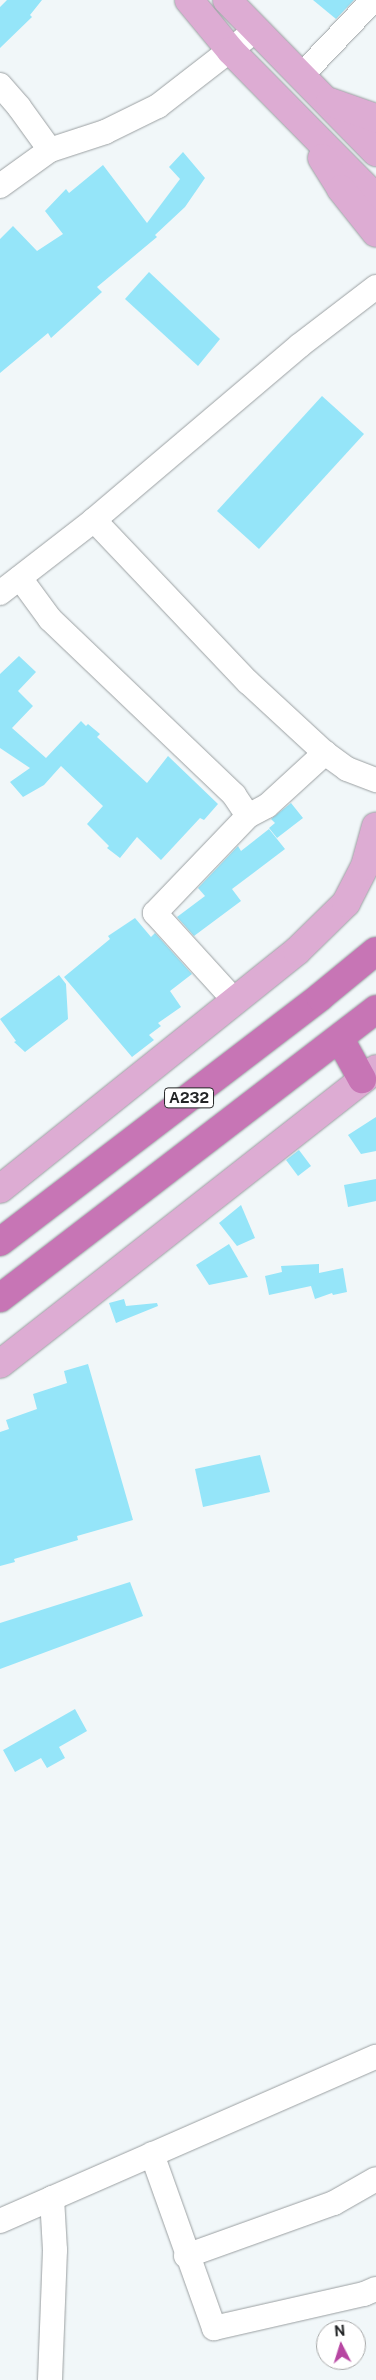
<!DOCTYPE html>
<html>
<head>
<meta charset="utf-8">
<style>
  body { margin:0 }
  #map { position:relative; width:376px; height:2380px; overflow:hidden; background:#f1f7f9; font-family:"Public Sans",sans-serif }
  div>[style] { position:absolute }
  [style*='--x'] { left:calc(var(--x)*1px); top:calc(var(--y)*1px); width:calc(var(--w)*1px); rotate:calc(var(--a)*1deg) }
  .building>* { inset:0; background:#95e5f9 }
  .roads { filter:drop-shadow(0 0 1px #9ba0a2) drop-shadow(0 0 1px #9ba0a2) }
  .minor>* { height:24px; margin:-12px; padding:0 12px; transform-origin:12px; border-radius:12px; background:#fff }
  .major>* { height:28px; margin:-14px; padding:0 14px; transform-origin:14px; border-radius:14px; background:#ddacd3 }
  .highway>* { height:28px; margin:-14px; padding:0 14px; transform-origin:14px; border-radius:14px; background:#c775b5 }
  span { translate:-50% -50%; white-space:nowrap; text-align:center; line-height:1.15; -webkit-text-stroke:5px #fff; paint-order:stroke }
  .shield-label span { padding:1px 4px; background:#fff; border:1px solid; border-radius:4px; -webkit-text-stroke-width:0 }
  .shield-label { font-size:15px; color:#232526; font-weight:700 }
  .north { position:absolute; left:316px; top:2320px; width:50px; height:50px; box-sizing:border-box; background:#fff; border:1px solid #a7a8a8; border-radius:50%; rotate:355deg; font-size:14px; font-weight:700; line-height:20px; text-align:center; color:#232526 }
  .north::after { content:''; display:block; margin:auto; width:18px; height:22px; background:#b746a2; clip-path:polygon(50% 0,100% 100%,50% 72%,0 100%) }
</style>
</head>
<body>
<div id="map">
  <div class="building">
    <i style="clip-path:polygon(7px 0,42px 0,30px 15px,32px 17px,0 48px,0 7px)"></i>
    <i style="clip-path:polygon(313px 0,354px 0,336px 19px)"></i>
    <i style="clip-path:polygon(183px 152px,205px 178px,185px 207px,155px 235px,157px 237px,97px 287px,102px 292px,51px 338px,48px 333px,0 373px,0 239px,13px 226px,37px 251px,63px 234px,45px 211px,66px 189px,69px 193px,103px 165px,147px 223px,180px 179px,169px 167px)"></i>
    <i style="clip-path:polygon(149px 272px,220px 339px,198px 366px,125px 299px)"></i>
    <i style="clip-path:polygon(322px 396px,364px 434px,259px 549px,217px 511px)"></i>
    <i style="clip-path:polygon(19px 656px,36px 672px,18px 691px,33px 706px,12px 728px,46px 758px,81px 721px,86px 726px,88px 724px,100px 734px,97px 737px,147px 783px,168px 756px,218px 804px,204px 820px,200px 818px,161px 860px,137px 837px,120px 858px,107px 848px,109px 846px,87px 824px,103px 806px,61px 766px,44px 785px,23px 797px,10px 782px,30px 768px,0 748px,0 674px)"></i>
    <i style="clip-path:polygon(291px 803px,303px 818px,277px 838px,269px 828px,275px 823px,271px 819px)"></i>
    <i style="clip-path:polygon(269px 829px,285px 849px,232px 889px,241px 901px,194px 936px,177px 917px,205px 896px,198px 888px,238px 846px,241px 851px)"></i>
    <i style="clip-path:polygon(135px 918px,151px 937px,155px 933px,192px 974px,170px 991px,181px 1007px,158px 1023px,161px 1026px,149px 1035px,154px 1040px,132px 1057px,64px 977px,110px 939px,108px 936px)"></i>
    <i style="clip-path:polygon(59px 975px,66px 984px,68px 1019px,25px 1052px,14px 1042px,16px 1041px,0 1019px)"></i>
    <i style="clip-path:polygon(376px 1117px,376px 1151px,361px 1154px,348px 1135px)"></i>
    <i style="clip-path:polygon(299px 1150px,311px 1166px,298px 1176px,286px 1160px)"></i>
    <i style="clip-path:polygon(376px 1179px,376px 1201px,348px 1207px,344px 1185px)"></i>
    <i style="clip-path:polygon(241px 1205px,255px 1238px,237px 1246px,219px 1223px)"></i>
    <i style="clip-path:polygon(229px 1244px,248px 1277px,209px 1285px,196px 1265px)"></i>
    <i style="clip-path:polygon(319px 1264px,319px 1273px,343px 1268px,347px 1292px,333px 1295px,332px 1293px,315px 1299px,311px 1286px,269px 1295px,265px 1276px,282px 1272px,281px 1266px)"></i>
    <i style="clip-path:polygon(124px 1299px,126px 1306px,157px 1303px,158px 1306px,116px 1323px,109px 1303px)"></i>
    <i style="clip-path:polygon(88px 1364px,133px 1520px,77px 1536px,78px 1540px,14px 1559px,15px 1562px,0 1566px,0 1432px,9px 1429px,6px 1420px,37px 1409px,33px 1394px,67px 1383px,64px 1371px)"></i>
    <i style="clip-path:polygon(260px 1455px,270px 1492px,203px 1507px,195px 1469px)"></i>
    <i style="clip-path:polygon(130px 1582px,143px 1616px,0 1669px,0 1623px)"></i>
    <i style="clip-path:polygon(75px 1709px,87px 1731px,59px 1747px,65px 1758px,47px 1768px,41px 1758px,15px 1772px,3px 1750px)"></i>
  </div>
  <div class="roads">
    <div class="minor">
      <i style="--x:301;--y:76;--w:105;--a:-46.5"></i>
      <i style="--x:0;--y:85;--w:29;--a:49"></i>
      <i style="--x:19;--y:107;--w:53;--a:54.2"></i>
      <i style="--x:0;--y:186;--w:62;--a:-35.8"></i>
      <i style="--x:50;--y:150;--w:58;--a:-18.1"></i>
      <i style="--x:105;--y:132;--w:59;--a:-26.1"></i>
      <i style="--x:158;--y:106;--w:124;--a:-37.8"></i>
      <i style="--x:94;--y:520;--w:224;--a:46.5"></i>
      <i style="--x:248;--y:682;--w:105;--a:42.7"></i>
      <i style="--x:325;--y:753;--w:27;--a:36"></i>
      <i style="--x:347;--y:769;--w:31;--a:21"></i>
      <i style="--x:20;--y:578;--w:51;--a:53.8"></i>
      <i style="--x:50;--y:619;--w:255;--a:43.7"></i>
      <i style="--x:234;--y:795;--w:25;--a:56"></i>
      <i style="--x:248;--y:816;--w:21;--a:-28"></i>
      <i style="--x:267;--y:806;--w:79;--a:-42.4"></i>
      <i style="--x:0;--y:593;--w:119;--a:-37.8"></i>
      <i style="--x:94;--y:520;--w:269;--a:-40.3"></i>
      <i style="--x:299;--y:346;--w:97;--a:-37.5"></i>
      <i style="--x:235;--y:1001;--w:119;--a:-132.3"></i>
      <i style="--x:155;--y:913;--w:134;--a:-46.2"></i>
      <i style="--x:152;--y:2154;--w:185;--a:70.4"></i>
      <i style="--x:214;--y:2328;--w:154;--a:-12.8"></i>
      <i style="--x:364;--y:2294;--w:13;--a:-23"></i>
      <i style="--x:0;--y:2221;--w:410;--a:-23.6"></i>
      <i style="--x:186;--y:2256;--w:157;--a:-19.7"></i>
      <i style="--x:334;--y:2203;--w:48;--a:-29.7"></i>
      <i style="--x:50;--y:2380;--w:130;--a:-87.8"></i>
      <i style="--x:55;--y:2250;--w:52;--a:-93.3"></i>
    </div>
    <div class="major">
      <i style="--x:189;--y:0;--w:66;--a:50.5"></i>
      <i style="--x:231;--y:51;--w:206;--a:45.4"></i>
      <i style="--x:227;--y:0;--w:213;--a:45.6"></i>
      <i style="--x:330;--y:102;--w:49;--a:19.2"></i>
      <i style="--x:322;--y:158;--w:36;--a:58"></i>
      <i style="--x:341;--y:189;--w:56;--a:51.5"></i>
      <i style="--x:0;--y:1189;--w:381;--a:-38.7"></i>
      <i style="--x:297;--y:951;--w:69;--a:-44.4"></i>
      <i style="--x:346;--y:903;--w:42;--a:-62.8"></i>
      <i style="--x:365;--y:866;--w:41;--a:-74.6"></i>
      <i style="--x:0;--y:1364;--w:478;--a:-38.1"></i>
    </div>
    <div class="highway">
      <i style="--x:340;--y:1039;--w:46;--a:61.2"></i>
      <i style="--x:0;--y:1242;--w:403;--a:-37.4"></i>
      <i style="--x:320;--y:997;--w:72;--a:-39.4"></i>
      <i style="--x:0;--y:1298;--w:474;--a:-37.5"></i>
    </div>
  </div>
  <div class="shield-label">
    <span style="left:189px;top:1098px">A232</span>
  </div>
  <div class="north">N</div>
</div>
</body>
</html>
